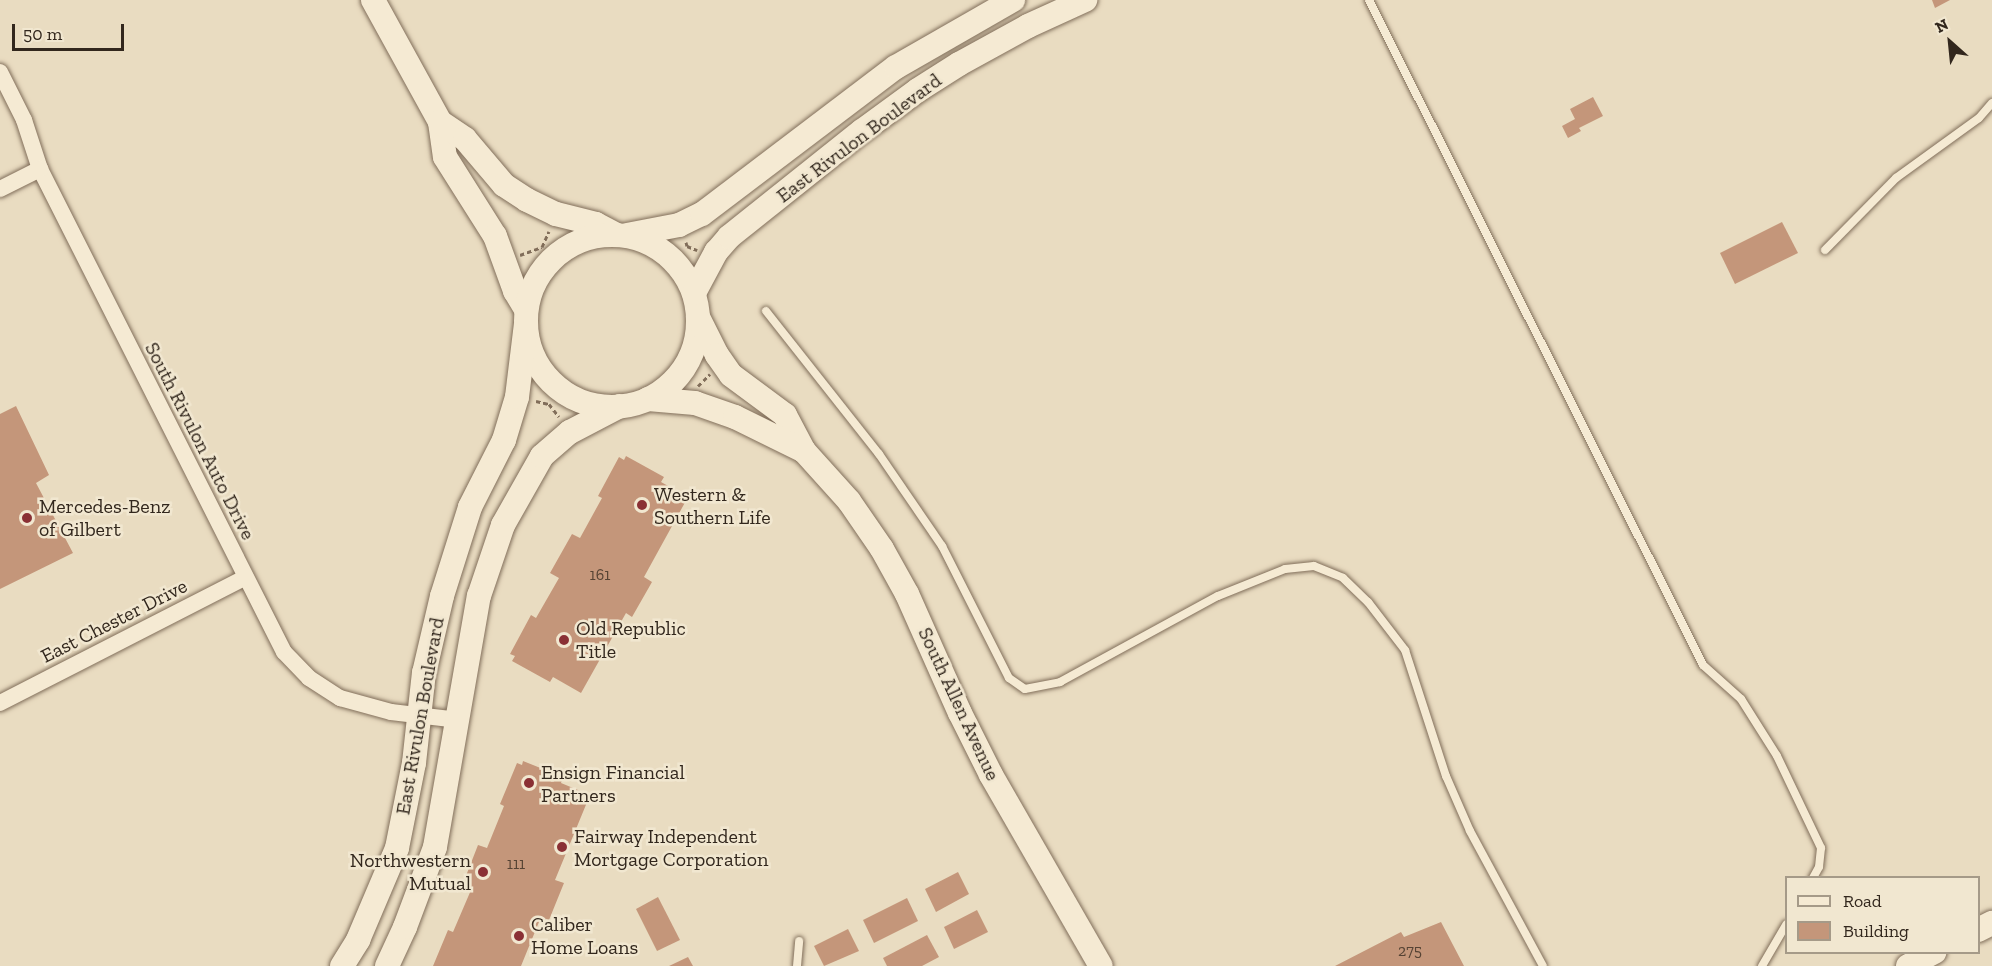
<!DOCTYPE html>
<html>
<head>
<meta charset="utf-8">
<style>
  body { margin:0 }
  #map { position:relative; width:1992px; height:966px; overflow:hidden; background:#e9dcc1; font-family:"Zilla Slab",serif }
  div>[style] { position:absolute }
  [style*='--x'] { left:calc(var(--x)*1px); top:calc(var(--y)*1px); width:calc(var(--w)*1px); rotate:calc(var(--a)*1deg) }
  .building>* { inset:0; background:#c4967a }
  .path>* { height:3px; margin-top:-1.5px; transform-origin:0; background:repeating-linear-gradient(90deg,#816e5a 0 4.5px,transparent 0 7.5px) }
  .roads { filter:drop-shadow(0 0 2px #816e5a) drop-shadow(0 0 2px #816e5a) }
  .lane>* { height:8px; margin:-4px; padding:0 4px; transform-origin:4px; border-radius:4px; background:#f5ead3 }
  .street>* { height:16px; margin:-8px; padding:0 8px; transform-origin:8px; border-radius:8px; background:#f5ead3 }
  .secondary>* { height:24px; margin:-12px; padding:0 12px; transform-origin:12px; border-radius:12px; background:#f5ead3 }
  .secondary>.ring { margin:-12px; padding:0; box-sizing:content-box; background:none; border:24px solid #f5ead3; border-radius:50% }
  .dots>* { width:16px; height:16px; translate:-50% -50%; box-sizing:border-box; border:3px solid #f1e7d0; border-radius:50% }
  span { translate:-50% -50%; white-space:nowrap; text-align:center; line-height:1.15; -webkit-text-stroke:5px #f1e7d0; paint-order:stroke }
  .number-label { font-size:16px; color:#564334 }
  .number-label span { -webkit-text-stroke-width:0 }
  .street-label { font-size:20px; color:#32271d }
  .poi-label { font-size:20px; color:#32271d }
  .left { translate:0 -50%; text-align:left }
  .right { translate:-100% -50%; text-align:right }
  .legend { position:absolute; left:1785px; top:876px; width:195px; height:78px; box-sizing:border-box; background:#f1e7d0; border:2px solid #a59a88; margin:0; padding:8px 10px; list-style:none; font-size:18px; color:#32271d }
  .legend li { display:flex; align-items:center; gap:12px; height:30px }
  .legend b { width:30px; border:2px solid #a59a88 }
  .north { position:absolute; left:1920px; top:12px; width:60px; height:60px; -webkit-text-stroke:4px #f1e7d0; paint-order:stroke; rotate:333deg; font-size:16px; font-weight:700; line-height:24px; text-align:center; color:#32271d }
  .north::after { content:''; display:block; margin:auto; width:21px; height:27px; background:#32271d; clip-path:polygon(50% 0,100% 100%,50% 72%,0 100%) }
  .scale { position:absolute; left:12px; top:24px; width:112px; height:27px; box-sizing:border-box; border:3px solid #32271d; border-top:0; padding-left:8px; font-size:18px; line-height:21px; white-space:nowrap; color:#32271d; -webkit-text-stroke:4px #f1e7d0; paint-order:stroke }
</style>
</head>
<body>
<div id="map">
  <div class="building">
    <i style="clip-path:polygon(1932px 0,1950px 0,1935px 8px)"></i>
    <i style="clip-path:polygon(1593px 97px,1603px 116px,1579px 128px,1581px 131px,1568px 138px,1562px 126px,1575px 119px,1570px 109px)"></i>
    <i style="clip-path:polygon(1782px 222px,1798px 253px,1735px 284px,1720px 253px)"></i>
    <i style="clip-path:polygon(16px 406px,49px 475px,36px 483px,73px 553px,0 589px,0 414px)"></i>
    <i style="clip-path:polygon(626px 456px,664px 477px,661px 482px,688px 497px,644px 577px,652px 582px,632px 617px,626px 613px,581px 693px,553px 677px,550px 682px,512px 661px,515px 656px,510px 654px,531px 615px,536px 618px,559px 578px,550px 573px,572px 534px,580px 538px,602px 498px,598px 496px,619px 457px,624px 460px)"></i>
    <i style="clip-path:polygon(523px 761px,563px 777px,561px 783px,590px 795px,555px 880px,564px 883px,549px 920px,541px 917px,521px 966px,433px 966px,448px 930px,453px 932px,471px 890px,462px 886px,478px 845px,487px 848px,504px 806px,500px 804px,517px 763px,522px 765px)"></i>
    <i style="clip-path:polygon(958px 872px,969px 894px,936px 912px,925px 889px)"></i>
    <i style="clip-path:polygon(658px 897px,680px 940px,657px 951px,636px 909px)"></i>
    <i style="clip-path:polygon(907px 898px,918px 921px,874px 943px,863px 920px)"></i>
    <i style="clip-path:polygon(977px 910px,988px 932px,954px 949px,944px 927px)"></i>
    <i style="clip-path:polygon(1441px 922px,1464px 966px,1335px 966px,1401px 932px,1404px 937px)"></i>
    <i style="clip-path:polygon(848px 929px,859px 951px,824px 966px,814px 946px)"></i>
    <i style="clip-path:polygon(927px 935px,939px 957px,922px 966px,887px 966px,883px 958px)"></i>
    <i style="clip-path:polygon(688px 957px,693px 966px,669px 966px)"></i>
  </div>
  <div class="path">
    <i style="--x:686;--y:242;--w:4;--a:76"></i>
    <i style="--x:687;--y:246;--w:11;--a:22"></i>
    <i style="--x:520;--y:255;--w:23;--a:-20"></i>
    <i style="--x:542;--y:247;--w:17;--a:-66"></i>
    <i style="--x:698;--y:386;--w:17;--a:-45"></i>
    <i style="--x:536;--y:401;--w:13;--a:13"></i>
    <i style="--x:549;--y:404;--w:16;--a:52"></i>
  </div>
  <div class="roads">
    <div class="lane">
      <i style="--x:1369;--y:0;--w:744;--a:63.33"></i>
      <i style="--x:1703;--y:665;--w:51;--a:41.8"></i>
      <i style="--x:1741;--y:699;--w:67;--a:57.7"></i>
      <i style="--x:1777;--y:756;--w:102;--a:64.4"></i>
      <i style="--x:1821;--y:848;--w:19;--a:96"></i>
      <i style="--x:1819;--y:867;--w:13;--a:119"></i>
      <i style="--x:1825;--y:250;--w:101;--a:-45.4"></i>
      <i style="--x:1896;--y:178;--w:102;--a:-35.9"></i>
      <i style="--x:1979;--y:118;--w:20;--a:-49"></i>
      <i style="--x:766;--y:311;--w:182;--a:51.7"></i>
      <i style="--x:879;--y:454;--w:112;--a:55.6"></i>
      <i style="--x:942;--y:546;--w:148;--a:63.1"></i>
      <i style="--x:1009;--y:678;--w:19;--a:35"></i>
      <i style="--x:1025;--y:689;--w:36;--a:-11"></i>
      <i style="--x:1060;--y:682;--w:180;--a:-28.6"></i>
      <i style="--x:1218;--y:596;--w:72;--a:-21.9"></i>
      <i style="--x:1285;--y:569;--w:29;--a:-6"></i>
      <i style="--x:1314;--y:566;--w:31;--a:22"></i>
      <i style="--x:1343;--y:578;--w:35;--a:44"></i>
      <i style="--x:1368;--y:602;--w:61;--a:52.4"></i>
      <i style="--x:1405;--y:650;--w:133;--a:72"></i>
      <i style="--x:1446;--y:776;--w:60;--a:66.4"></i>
      <i style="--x:1470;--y:831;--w:153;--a:61.6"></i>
      <i style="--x:797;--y:966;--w:25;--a:-85"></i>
      <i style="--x:1762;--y:966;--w:48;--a:-59.7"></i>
    </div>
    <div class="street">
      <i style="--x:0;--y:72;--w:54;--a:63.4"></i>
      <i style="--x:24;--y:120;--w:52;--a:71.9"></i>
      <i style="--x:40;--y:169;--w:541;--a:63.2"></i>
      <i style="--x:284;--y:652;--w:36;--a:46"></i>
      <i style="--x:309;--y:678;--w:37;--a:33"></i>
      <i style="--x:340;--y:698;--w:53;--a:15.4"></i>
      <i style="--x:391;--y:712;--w:68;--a:6.7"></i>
      <i style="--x:0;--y:189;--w:45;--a:-26.6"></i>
      <i style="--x:0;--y:703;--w:276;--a:-27.1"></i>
    </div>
    <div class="secondary">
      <i style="--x:373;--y:0;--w:139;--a:61.2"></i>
      <i style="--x:440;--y:122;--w:35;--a:82"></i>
      <i style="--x:445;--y:157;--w:93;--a:57.7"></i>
      <i style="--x:495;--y:236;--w:59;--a:70"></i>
      <i style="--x:515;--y:291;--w:21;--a:59"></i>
      <i style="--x:440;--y:122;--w:30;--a:34"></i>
      <i style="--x:465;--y:139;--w:60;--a:49.7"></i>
      <i style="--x:504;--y:185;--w:27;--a:33"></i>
      <i style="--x:527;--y:200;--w:32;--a:26"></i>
      <i style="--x:556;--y:214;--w:41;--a:14"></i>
      <i style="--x:596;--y:224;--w:21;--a:28"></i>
      <i style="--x:627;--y:235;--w:53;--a:-10.9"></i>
      <i style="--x:679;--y:225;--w:25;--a:-26"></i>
      <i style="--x:702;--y:214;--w:243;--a:-37.2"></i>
      <i style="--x:896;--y:67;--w:135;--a:-29.8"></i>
      <i class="ring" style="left:526px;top:235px;width:148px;height:148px"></i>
      <i style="--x:694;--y:293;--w:47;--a:-61.8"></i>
      <i style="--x:716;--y:252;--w:20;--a:-49"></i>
      <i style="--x:729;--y:237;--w:170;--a:-38.6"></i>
      <i style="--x:862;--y:131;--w:69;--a:-36.2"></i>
      <i style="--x:918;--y:90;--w:49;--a:-32.4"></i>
      <i style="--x:959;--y:64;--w:79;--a:-28.8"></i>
      <i style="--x:1028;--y:26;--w:63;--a:-24.5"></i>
      <i style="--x:698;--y:317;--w:42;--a:63.4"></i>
      <i style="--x:717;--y:355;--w:24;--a:55"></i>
      <i style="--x:731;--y:375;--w:67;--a:36.5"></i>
      <i style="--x:785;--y:415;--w:41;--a:62.2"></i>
      <i style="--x:804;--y:451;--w:67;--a:48"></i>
      <i style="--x:849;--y:501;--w:58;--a:55.5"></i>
      <i style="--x:882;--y:549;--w:51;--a:60.9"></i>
      <i style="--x:907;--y:594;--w:130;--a:66"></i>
      <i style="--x:960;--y:713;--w:69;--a:63.4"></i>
      <i style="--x:991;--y:775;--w:220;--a:60.1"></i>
      <i style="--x:648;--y:399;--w:47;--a:4.9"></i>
      <i style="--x:695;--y:403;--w:42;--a:19.3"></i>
      <i style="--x:735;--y:417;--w:77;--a:26.2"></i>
      <i style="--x:1978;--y:930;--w:16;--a:-27"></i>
      <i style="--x:342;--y:966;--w:31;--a:-58"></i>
      <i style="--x:358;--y:940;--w:100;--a:-67"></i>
      <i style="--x:397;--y:848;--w:87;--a:-78.7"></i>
      <i style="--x:414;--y:763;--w:91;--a:-83.7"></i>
      <i style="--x:424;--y:673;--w:79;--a:-76.8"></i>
      <i style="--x:442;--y:596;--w:93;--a:-72.5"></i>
      <i style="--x:470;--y:507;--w:75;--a:-63.1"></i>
      <i style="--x:504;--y:440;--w:45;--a:-73.2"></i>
      <i style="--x:517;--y:397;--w:74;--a:-83"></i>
      <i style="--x:387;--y:966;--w:43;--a:-65.2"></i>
      <i style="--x:405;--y:927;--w:85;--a:-69.4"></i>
      <i style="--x:435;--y:847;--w:255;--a:-80.1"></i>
      <i style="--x:479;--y:596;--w:75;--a:-71.3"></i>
      <i style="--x:503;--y:525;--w:79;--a:-60.5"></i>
      <i style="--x:542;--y:456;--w:37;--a:-41"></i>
      <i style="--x:570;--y:432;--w:56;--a:-27.5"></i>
      <i style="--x:1908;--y:966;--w:30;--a:-28"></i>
    </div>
  </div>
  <div class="dots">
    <i style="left:642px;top:505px;background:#8a3034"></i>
    <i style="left:27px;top:518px;background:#8a3034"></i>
    <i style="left:564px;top:640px;background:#8a3034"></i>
    <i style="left:529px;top:783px;background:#8a3034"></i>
    <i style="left:562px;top:847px;background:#8a3034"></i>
    <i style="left:483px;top:872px;background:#8a3034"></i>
    <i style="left:519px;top:936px;background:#8a3034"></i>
  </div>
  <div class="number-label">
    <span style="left:600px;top:575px">161</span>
    <span style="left:516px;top:864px">111</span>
    <span style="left:1410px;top:951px">275</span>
  </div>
  <div class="street-label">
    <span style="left:859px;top:138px;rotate:-37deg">East Rivulon Boulevard</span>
    <span style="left:200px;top:441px;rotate:63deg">South Rivulon Auto Drive</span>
    <span style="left:114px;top:621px;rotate:-27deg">East Chester Drive</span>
    <span style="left:959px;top:704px;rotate:65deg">South Allen Avenue</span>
    <span style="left:420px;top:716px;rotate:-80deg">East Rivulon Boulevard</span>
  </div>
  <div class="poi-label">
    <span class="left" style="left:654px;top:506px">Western &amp;<br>Southern Life</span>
    <span class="left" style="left:39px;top:518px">Mercedes-Benz<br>of Gilbert</span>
    <span class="left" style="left:576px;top:640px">Old Republic<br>Title</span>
    <span class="left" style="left:541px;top:784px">Ensign Financial<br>Partners</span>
    <span class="left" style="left:574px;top:848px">Fairway Independent<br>Mortgage Corporation</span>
    <span class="right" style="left:471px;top:872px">Northwestern<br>Mutual</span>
    <span class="left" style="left:531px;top:936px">Caliber<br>Home Loans</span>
  </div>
  <ul class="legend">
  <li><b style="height:8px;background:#f5ead3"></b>Road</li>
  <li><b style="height:16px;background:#c4967a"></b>Building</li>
  </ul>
  <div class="north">N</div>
  <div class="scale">50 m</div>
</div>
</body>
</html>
